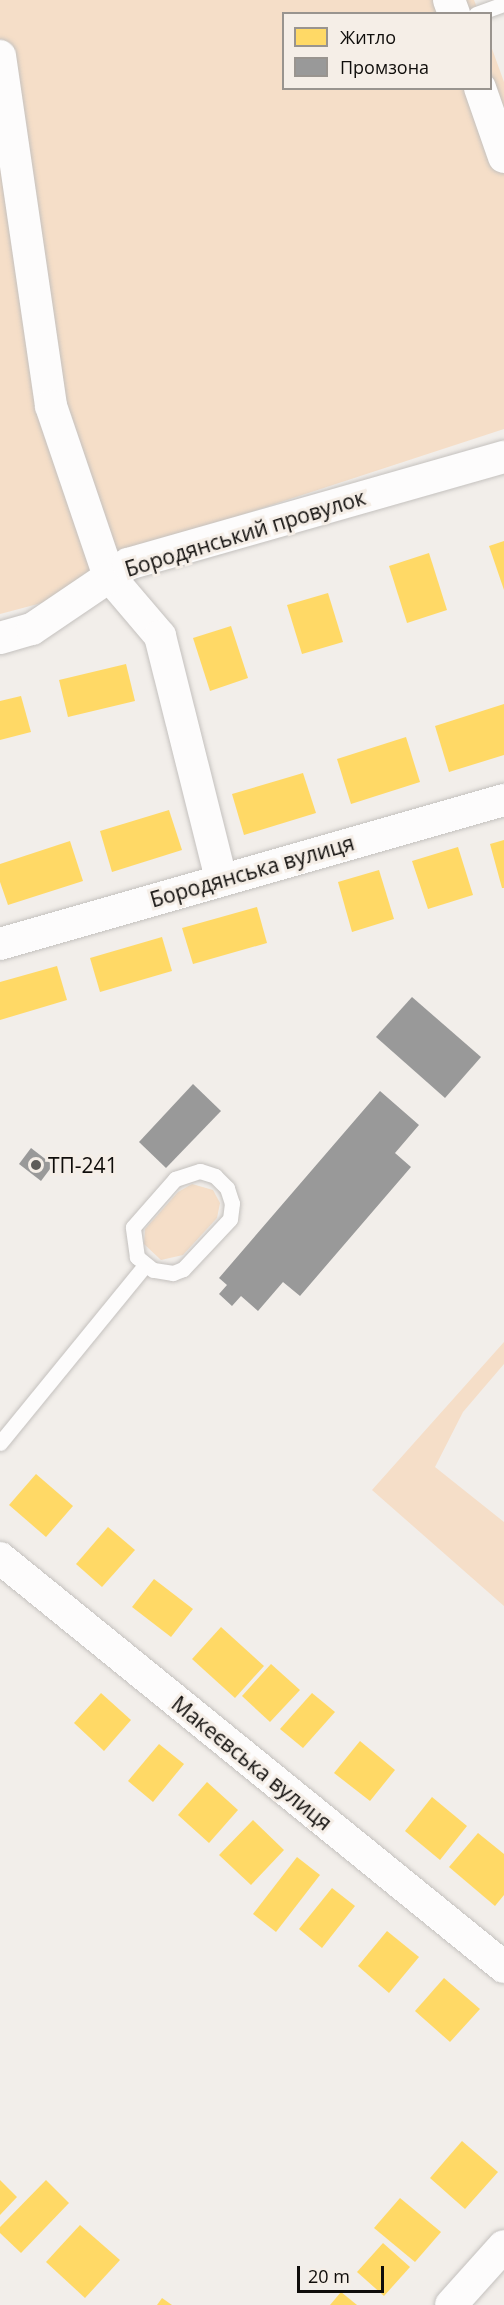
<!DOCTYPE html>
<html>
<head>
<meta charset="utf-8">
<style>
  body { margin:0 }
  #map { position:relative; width:504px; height:2305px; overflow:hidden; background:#f2eeea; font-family:"Open Sans",sans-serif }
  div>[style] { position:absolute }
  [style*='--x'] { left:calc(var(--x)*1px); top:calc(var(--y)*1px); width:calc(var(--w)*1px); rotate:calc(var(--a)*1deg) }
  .green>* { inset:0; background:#f5dec8 }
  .homes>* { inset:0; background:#ffd966 }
  .industry>* { inset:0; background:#999 }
  .roads { filter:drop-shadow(0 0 2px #c4c1be) drop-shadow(0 0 2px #c4c1be) }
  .lane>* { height:15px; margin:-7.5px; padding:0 7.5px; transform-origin:7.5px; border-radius:7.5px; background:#fdfcfc }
  .street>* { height:32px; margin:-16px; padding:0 16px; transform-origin:16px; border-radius:16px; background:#fdfcfc }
  .dots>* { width:16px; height:16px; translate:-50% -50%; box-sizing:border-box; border:3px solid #f5eee7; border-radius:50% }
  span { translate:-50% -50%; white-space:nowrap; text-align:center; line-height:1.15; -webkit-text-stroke:6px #f5eee7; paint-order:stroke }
  .street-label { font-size:21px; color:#0f0d0b }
  .poi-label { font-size:21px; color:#0f0d0b }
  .left { translate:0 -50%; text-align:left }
  .legend { position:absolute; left:282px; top:12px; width:210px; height:78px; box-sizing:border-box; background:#f5eee7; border:2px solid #99948f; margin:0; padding:8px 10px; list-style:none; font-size:18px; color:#0f0d0b }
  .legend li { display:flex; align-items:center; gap:12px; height:30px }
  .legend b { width:30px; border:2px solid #99948f }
  .scale { position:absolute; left:297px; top:2266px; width:87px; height:27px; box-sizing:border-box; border:3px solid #0f0d0b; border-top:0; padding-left:8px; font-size:18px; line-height:21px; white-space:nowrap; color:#0f0d0b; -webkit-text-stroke:4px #f5eee7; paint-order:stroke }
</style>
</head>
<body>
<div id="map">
  <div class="green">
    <i style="clip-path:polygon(0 0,474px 0,479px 13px,284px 14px,284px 88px,490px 88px,491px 46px,504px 82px,504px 429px,122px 554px,49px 601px,0 614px)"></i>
    <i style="clip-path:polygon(192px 1184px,213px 1190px,220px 1203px,217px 1218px,183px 1255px,161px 1260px,144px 1244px,145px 1229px,178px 1192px)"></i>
    <i style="clip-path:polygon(504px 1342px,504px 1364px,463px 1412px,435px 1467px,504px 1522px,504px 1606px,372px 1490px)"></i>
  </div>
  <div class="homes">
    <i style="clip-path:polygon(504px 541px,504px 590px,489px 546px)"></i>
    <i style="clip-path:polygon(429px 553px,447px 610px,407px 623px,389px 566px)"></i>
    <i style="clip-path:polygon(328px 593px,343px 642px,302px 654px,287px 605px)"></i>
    <i style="clip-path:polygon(231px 626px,248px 678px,210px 691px,193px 638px)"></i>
    <i style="clip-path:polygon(126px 664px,135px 701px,68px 717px,59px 680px)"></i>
    <i style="clip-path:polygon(21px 696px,31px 732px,0 740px,0 701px)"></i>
    <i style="clip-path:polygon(504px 704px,504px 755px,449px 772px,435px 726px)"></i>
    <i style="clip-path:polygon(406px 737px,420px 782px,351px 804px,337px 759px)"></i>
    <i style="clip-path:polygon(303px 773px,316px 813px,244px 835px,232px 794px)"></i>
    <i style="clip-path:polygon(169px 810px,182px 850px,112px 872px,100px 831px)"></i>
    <i style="clip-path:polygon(504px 840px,504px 888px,502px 888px,490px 844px)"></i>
    <i style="clip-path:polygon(70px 841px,83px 881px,8px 905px,0 882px,0 864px)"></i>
    <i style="clip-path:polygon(458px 847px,473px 895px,428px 909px,412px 861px)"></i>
    <i style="clip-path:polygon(379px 870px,394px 919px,352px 932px,338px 882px)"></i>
    <i style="clip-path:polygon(257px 907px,267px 943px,193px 964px,182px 928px)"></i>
    <i style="clip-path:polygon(162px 937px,172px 971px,100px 992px,90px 958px)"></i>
    <i style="clip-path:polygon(57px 966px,67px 1000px,0 1020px,0 982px)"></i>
    <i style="clip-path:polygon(36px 1474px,73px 1506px,46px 1537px,9px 1505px)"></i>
    <i style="clip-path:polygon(108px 1527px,135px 1550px,102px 1587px,76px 1564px)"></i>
    <i style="clip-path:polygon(154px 1579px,193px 1609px,171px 1637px,132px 1607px)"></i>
    <i style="clip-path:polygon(221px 1627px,264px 1666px,235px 1698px,192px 1659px)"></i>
    <i style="clip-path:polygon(271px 1664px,300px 1690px,270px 1722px,242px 1696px)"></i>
    <i style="clip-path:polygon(101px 1693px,131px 1720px,104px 1751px,74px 1723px)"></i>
    <i style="clip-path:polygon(312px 1693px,335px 1712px,303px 1748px,280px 1729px)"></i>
    <i style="clip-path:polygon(360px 1741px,395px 1770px,370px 1801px,334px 1773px)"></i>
    <i style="clip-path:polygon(159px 1744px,184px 1764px,153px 1802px,128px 1781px)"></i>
    <i style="clip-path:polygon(207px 1782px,238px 1810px,209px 1843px,178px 1815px)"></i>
    <i style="clip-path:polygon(432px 1797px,467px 1826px,440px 1860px,405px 1831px)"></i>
    <i style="clip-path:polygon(253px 1820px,284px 1850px,251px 1885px,219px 1855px)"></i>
    <i style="clip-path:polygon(478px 1833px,504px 1854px,504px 1895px,495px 1906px,449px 1867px)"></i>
    <i style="clip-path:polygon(297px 1857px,320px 1875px,276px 1932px,253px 1914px)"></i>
    <i style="clip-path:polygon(332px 1888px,355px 1906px,322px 1948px,299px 1929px)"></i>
    <i style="clip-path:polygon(387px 1931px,419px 1957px,389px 1993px,358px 1966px)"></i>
    <i style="clip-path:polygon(444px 1978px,480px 2009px,450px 2042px,415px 2011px)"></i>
    <i style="clip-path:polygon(462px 2141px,498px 2172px,465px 2209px,430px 2178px)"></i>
    <i style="clip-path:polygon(0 2180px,17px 2197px,0 2215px)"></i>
    <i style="clip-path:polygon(46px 2180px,69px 2203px,21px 2253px,0 2233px,0 2227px)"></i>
    <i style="clip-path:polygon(400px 2198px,441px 2232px,415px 2262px,374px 2228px)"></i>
    <i style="clip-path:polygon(80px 2225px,120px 2260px,85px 2298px,46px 2262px)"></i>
    <i style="clip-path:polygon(383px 2243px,410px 2267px,384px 2296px,357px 2272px)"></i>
    <i style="clip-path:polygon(341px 2292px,357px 2305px,330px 2305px)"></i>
    <i style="clip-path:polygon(162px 2298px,172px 2305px,157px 2305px)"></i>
  </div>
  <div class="industry">
    <i style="clip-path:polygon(412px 997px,481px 1057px,445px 1098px,376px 1037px)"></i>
    <i style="clip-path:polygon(193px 1084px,221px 1111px,166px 1168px,139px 1142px)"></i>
    <i style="clip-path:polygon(380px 1091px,419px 1125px,395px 1153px,411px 1167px,300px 1296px,283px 1282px,258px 1311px,241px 1296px,232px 1306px,219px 1294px,227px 1285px,219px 1278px)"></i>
    <i style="clip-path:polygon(31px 1148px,53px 1165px,41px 1181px,19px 1164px)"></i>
  </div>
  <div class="roads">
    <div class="lane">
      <i style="--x:476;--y:14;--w:30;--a:-20"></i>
      <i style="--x:200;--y:1171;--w:16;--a:18"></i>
      <i style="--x:215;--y:1176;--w:17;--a:45"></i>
      <i style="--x:227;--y:1188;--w:16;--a:72"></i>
      <i style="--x:232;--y:1203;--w:16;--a:97"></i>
      <i style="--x:230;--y:1219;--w:69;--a:133.2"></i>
      <i style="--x:183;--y:1269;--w:11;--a:158"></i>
      <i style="--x:173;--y:1273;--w:20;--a:-171"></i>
      <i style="--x:153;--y:1270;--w:21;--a:-141"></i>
      <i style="--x:137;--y:1257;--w:30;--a:-98"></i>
      <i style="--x:133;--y:1227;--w:64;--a:-48.8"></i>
      <i style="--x:175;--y:1179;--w:26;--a:-18"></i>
      <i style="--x:0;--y:1443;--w:230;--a:-50.8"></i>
    </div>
    <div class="street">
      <i style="--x:449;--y:0;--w:15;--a:70"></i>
      <i style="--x:0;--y:56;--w:354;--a:81.7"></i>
      <i style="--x:51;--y:406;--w:180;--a:71.2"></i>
      <i style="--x:109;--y:576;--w:79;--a:49.6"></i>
      <i style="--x:160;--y:636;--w:251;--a:75.9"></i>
      <i style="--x:480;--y:88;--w:73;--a:70.8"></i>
      <i style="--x:0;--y:638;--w:33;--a:-16"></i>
      <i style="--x:32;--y:629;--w:116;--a:-34.1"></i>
      <i style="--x:128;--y:564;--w:391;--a:-15.9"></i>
      <i style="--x:0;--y:944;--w:524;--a:-15.95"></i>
      <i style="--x:0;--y:1558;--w:649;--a:39.06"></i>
      <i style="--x:451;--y:2305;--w:79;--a:-48.1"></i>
    </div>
  </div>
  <div class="dots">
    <i style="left:36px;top:1165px;background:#5e5c59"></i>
  </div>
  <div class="street-label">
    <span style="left:245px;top:533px;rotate:-17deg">Бородянський провулок</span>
    <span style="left:252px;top:871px;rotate:-16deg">Бородянська вулиця</span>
    <span style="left:252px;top:1763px;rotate:39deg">Макеєвська вулиця</span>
  </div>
  <div class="poi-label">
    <span class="left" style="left:48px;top:1165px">ТП-241</span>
  </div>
  <ul class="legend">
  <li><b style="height:16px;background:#ffd966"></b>Житло</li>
  <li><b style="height:16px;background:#999"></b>Промзона</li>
  </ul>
  <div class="scale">20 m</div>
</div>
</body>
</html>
